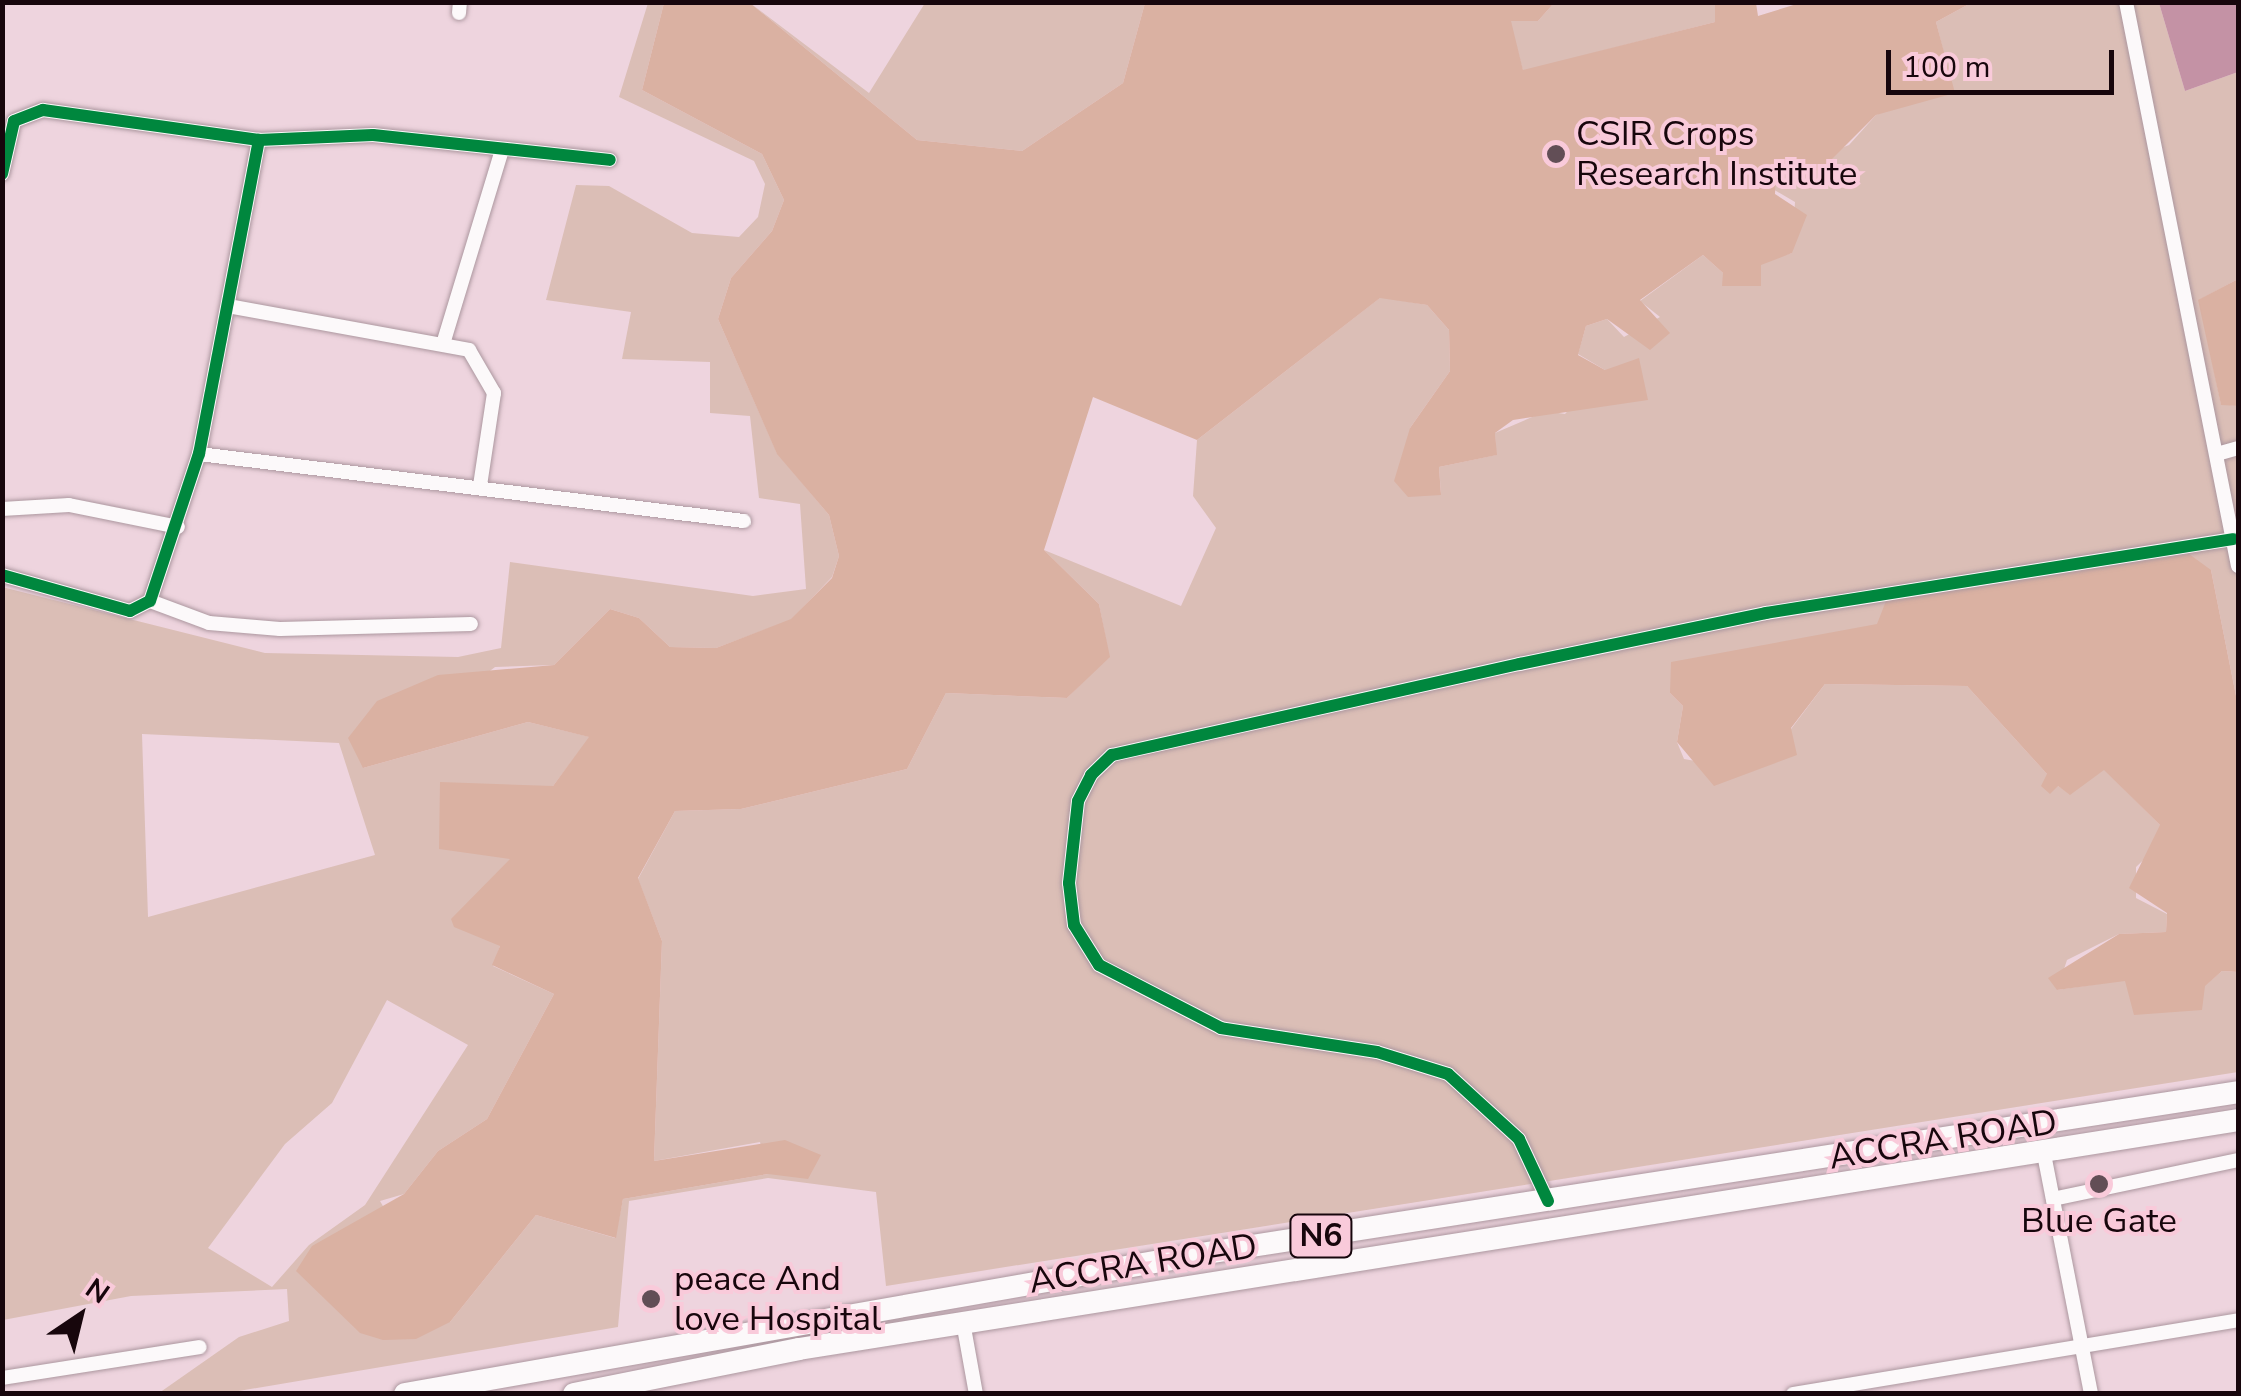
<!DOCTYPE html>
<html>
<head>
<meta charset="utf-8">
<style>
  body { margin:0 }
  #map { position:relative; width:2241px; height:1396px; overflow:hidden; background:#eed4de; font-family:"Nunito Sans",sans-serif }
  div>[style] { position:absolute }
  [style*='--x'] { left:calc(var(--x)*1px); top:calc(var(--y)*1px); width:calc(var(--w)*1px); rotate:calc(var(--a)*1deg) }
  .green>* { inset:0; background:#dbbeb6 }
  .forest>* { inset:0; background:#dab1a2 }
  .water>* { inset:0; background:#c492a5 }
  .roads { filter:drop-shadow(0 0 2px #ac979f) drop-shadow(0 0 2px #ac979f) }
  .minor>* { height:14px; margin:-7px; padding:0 7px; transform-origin:7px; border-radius:7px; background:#fcf9fa }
  .trunk>* { height:22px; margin:-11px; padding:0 11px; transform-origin:11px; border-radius:11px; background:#fcf9fa }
  .cycleway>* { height:12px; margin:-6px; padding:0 6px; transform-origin:6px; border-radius:6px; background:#00873e }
  .dots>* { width:28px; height:28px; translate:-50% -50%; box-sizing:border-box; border:5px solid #f9cada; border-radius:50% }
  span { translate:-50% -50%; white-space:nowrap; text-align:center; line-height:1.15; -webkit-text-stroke:8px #f9cada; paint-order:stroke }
  .shield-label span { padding:2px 8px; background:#f9cada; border:2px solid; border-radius:8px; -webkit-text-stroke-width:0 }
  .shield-label { font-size:32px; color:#17060c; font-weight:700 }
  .poi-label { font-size:35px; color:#17060c }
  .left { translate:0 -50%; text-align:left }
  .street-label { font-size:35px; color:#17060c }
  .frame { position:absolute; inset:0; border:5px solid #17060c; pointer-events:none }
  .north { position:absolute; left:30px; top:1266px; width:100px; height:100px; -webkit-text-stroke:8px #f9cada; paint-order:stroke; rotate:35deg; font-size:28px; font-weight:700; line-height:40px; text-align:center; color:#17060c }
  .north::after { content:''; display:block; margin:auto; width:35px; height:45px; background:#17060c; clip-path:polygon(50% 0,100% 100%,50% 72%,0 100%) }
  .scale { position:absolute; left:1886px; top:50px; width:228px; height:45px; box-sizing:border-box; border:5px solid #17060c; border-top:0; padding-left:12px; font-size:30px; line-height:35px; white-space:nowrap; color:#17060c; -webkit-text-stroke:8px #f9cada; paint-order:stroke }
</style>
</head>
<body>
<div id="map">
  <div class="green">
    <i style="clip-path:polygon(evenodd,648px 3px,664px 3px,642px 90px,762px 154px,784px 200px,772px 231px,731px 278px,718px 319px,777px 453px,829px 515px,839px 556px,832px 577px,791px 620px,716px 648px,670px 647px,639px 618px,610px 609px,554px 665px,495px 667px,363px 768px,528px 722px,590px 737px,553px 786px,478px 787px,511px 859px,486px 884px,500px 946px,493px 966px,554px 994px,487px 1119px,438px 1151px,404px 1194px,380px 1201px,450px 1322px,536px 1215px,615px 1238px,623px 1199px,768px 1174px,760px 1142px,654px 1161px,662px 941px,638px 879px,675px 811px,741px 809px,907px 769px,946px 693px,1067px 698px,1109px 656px,1099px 604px,1044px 550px,1181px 606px,1216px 528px,1193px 496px,1197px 440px,1381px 297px,1427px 305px,1449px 330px,1450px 371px,1410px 428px,1441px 494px,1439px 467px,1496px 455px,1495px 433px,1546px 411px,1565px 414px,1605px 370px,1578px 354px,1586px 326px,1607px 319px,1624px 337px,1660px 317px,1640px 301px,1703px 255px,1723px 273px,1792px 253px,1795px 202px,1771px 188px,1776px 174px,1849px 145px,1876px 115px,1914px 97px,1954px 93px,1936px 22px,1971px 3px,2159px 3px,2185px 91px,2238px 72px,2238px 279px,2199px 300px,2221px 404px,2238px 406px,2238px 706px,2211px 570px,1784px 643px,1670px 693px,1683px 706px,1677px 742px,1684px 759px,1752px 771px,1781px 760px,1791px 729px,1825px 684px,1967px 686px,2058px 786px,2070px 794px,2104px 769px,2161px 826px,2157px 847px,2136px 867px,2136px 898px,2167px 914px,2166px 932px,2119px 934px,2067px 960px,2057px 990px,2125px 980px,2204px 986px,2222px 971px,2238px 972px,2238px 1072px,886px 1286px,876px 1192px,768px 1178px,629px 1201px,618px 1327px,227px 1393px,159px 1393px,239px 1337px,289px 1321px,287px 1289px,131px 1296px,3px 1320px,2px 587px,265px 653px,458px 657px,501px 648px,510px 562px,753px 596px,806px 589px,800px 504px,759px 498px,750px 416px,710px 413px,710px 362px,622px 359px,631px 312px,546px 300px,576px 185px,609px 186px,692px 233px,739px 237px,758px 217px,765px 184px,754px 161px,619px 97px,648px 3px,142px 734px,339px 743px,375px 855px,148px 917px,142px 734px,648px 3px,387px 1000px,468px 1045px,365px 1205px,309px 1245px,272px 1287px,208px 1248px,285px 1144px,332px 1103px,387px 1000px)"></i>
    <i style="clip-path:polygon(750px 3px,869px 93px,925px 3px,1145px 3px,1123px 83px,1022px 151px,917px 140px)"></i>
    <i style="clip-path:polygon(1554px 3px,1715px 3px,1715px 22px,1523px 71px,1510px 21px,1538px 21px)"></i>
  </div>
  <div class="forest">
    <i style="clip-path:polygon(664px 3px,750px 3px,917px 140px,1022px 151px,1123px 83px,1145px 3px,1554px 3px,1538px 21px,1511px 21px,1523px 70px,1715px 22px,1715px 3px,1756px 3px,1758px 16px,1800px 3px,1971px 3px,1936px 22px,1955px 93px,1876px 115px,1820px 171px,1795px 165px,1776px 174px,1775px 194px,1807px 215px,1792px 253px,1761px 265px,1761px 286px,1722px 286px,1723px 273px,1703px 255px,1640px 300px,1670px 333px,1650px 350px,1607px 319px,1586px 326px,1578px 355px,1605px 370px,1639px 358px,1648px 400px,1513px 420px,1495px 433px,1497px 455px,1439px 467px,1441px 495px,1408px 497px,1394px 481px,1410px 428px,1450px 371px,1449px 330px,1427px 305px,1380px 298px,1197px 440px,1093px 397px,1044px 550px,1099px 604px,1110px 657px,1067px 698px,946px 693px,907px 769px,741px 809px,675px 811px,638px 878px,662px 941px,654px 1161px,785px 1140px,821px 1155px,808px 1179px,768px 1174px,623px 1199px,616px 1238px,536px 1215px,450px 1322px,416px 1339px,383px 1340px,360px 1333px,296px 1271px,312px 1246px,404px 1194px,438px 1151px,487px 1119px,554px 994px,492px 965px,500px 946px,454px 927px,451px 919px,510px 859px,439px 849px,440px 782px,553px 786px,589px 737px,528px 722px,363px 768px,348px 738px,377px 701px,438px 675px,554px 665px,610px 609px,639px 618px,670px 647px,716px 648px,791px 619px,832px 578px,839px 556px,829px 515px,777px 454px,718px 319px,731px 278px,772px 231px,784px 200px,762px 154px,642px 90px)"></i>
    <i style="clip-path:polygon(2238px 279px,2238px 406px,2221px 405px,2198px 300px)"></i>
    <i style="clip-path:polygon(2189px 554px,2211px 570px,2238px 706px,2238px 972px,2222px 971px,2205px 986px,2202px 1010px,2134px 1015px,2125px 981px,2057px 990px,2048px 978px,2119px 934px,2166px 932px,2167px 913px,2129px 888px,2160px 825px,2104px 770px,2070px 795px,2058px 786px,2050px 794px,2041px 786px,2047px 774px,1967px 686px,1825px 684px,1791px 728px,1797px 755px,1714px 786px,1677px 742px,1683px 706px,1670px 693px,1671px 662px,1877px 624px,1886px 601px)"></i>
  </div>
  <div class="water">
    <i style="clip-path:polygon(2159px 3px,2238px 3px,2238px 72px,2185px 91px)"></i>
  </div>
  <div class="roads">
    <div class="minor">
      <i style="--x:2126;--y:2;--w:575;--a:78.77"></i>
      <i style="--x:459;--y:13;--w:11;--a:-85"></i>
      <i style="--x:2;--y:174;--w:54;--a:-77.2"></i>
      <i style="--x:14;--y:121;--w:31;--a:-21"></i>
      <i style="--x:43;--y:110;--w:218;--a:7.9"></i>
      <i style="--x:259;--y:140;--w:114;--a:-2.5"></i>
      <i style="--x:373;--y:135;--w:238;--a:6"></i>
      <i style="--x:228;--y:306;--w:245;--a:10.3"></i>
      <i style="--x:469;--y:350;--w:50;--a:59.8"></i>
      <i style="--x:494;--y:393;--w:94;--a:98.6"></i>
      <i style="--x:443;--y:344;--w:203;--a:-73.1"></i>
      <i style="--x:199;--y:454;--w:549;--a:7.01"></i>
      <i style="--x:2217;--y:454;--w:22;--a:-16"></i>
      <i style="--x:2;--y:509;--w:67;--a:-3.4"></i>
      <i style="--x:69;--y:505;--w:111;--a:11.4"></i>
      <i style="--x:2;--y:575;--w:133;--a:15.7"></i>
      <i style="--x:130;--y:611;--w:22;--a:-27"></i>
      <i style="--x:150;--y:601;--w:155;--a:-71.6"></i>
      <i style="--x:199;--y:454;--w:320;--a:-79.2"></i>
      <i style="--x:150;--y:601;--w:63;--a:20.4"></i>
      <i style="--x:209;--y:623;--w:71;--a:4.8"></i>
      <i style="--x:280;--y:629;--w:191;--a:-1.5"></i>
      <i style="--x:2043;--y:1149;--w:250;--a:78.9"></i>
      <i style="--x:2053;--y:1199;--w:189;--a:-11.9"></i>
      <i style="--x:1548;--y:1201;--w:68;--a:-115.1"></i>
      <i style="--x:1519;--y:1139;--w:96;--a:-137.5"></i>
      <i style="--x:1448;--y:1074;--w:74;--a:-162.8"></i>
      <i style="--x:1377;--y:1052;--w:158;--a:-171.3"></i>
      <i style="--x:1221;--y:1028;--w:137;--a:-152.7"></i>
      <i style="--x:1099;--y:965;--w:47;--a:-122"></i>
      <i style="--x:1074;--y:925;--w:42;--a:-96.8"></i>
      <i style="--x:1069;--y:883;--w:82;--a:-83.7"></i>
      <i style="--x:1078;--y:801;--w:29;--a:-63"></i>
      <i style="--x:1091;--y:775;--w:29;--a:-44"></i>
      <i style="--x:1112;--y:755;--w:418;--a:-12.6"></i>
      <i style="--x:1520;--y:664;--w:251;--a:-11.7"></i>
      <i style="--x:1766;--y:613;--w:473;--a:-9"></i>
      <i style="--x:963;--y:1322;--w:73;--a:79.8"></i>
      <i style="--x:2;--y:1378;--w:200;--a:-8.9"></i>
      <i style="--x:1793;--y:1394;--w:451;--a:-9.4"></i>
    </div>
    <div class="trunk">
      <i style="--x:405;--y:1394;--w:801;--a:-9.99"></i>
      <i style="--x:1194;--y:1255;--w:1057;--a:-8.87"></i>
      <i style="--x:574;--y:1394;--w:229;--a:-11.3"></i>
      <i style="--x:799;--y:1349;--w:1457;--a:-9.04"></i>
    </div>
  </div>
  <div class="cycleway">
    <i style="--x:2;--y:174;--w:54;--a:-77.2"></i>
    <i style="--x:14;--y:121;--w:31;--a:-21"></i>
    <i style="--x:43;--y:110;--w:218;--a:7.9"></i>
    <i style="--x:259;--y:140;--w:114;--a:-2.5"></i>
    <i style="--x:373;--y:135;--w:238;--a:6"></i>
    <i style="--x:2;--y:575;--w:133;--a:15.7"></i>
    <i style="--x:130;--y:611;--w:22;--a:-27"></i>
    <i style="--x:150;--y:601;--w:155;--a:-71.6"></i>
    <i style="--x:199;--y:454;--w:320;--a:-79.2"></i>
    <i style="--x:1548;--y:1201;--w:68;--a:-115.1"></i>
    <i style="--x:1519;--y:1139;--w:96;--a:-137.5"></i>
    <i style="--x:1448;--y:1074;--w:74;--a:-162.8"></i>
    <i style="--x:1377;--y:1052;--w:158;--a:-171.3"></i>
    <i style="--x:1221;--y:1028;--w:137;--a:-152.7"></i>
    <i style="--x:1099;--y:965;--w:47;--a:-122"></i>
    <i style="--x:1074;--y:925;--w:42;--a:-96.8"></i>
    <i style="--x:1069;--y:883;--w:82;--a:-83.7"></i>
    <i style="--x:1078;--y:801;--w:29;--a:-63"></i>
    <i style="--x:1091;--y:775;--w:29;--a:-44"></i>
    <i style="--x:1112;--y:755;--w:418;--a:-12.6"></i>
    <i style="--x:1520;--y:664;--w:251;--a:-11.7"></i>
    <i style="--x:1766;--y:613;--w:473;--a:-9"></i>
  </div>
  <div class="dots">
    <i style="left:1556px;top:154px;background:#624e56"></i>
    <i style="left:2099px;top:1184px;background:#624e56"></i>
    <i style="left:651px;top:1299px;background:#624e56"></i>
  </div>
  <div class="shield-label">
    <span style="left:1321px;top:1236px">N6</span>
  </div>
  <div class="poi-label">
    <span class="left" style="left:1576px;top:154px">CSIR Crops<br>Research Institute</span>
    <span style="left:2099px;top:1221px">Blue Gate</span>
    <span class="left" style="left:674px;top:1299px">peace And<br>love Hospital</span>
  </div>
  <div class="street-label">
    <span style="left:1943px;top:1140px;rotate:-9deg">ACCRA ROAD</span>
    <span style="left:1143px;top:1264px;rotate:-9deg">ACCRA ROAD</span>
  </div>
  <div class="frame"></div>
  <div class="north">N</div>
  <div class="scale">100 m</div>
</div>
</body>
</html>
